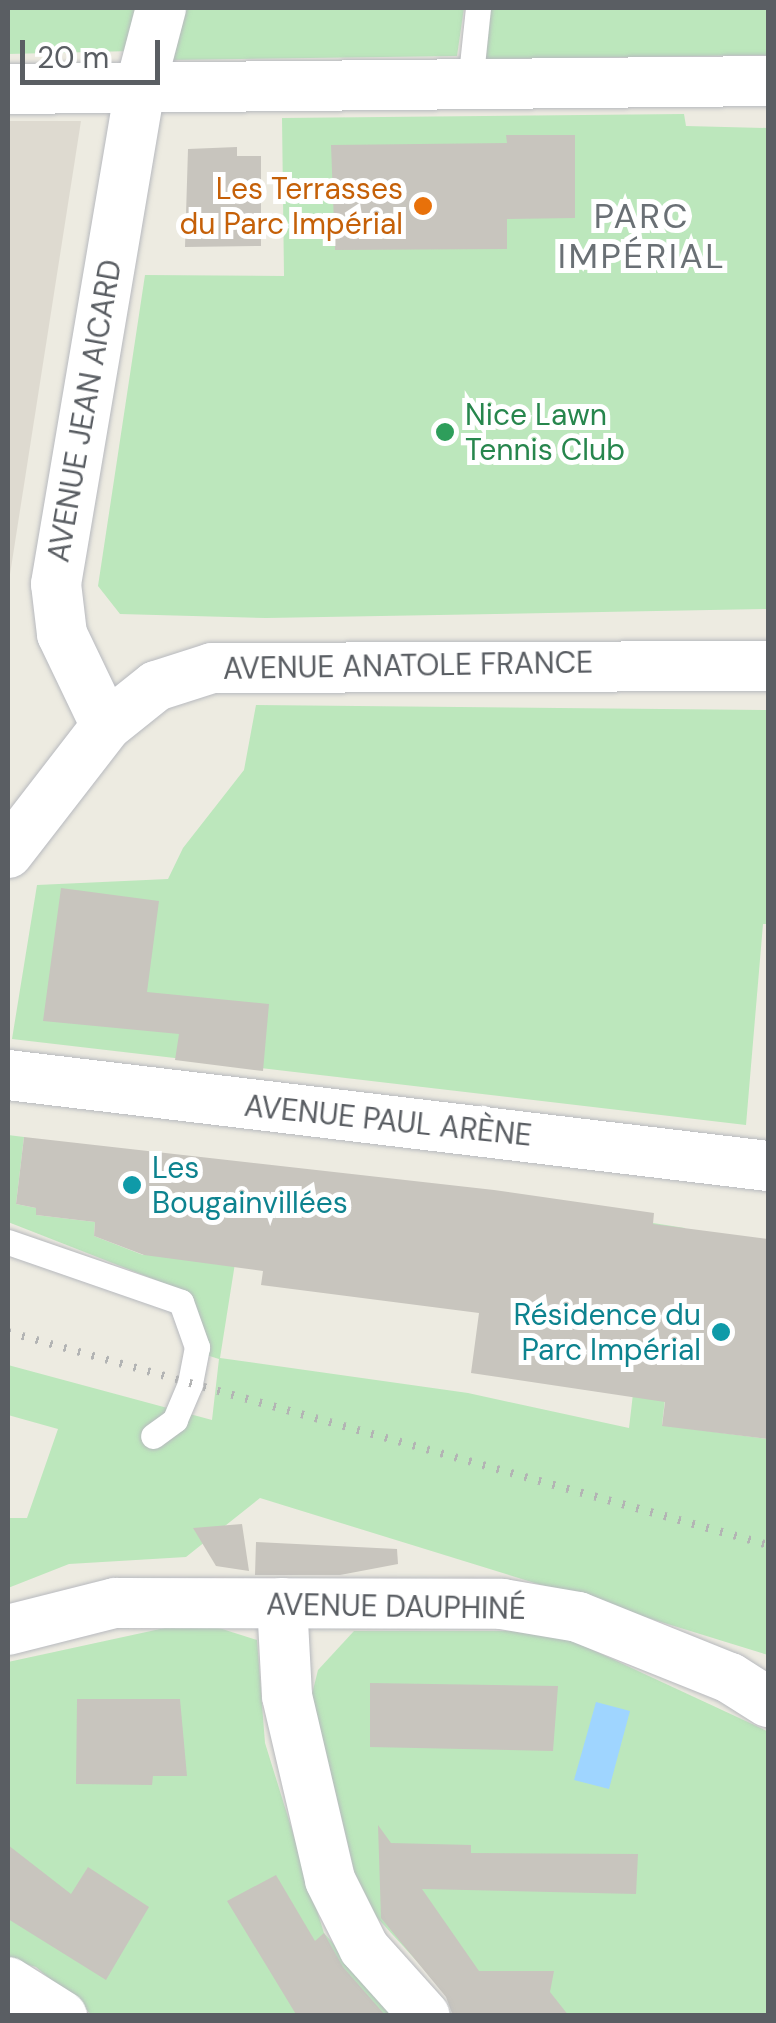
<!DOCTYPE html>
<html>
<head>
<meta charset="utf-8">
<style>
  body { margin:0 }
  #map { position:relative; width:776px; height:2023px; overflow:hidden; background:#edebe1; font-family:"DM Sans",sans-serif }
  div>[style] { position:absolute }
  [style*='--x'] { left:calc(var(--x)*1px); top:calc(var(--y)*1px); width:calc(var(--w)*1px); rotate:calc(var(--a)*1deg) }
  .education>* { inset:0; background:#dedad0 }
  .green>* { inset:0; background:#bce7bc }
  .water>* { inset:0; background:#9fd5ff }
  .building>* { inset:0; background:#c8c5be }
  .roads { filter:drop-shadow(0 0 2px #b7b9be) drop-shadow(0 0 2px #b7b9be) }
  .lane>* { height:25px; margin:-12.5px; padding:0 12.5px; transform-origin:12.5px; border-radius:12.5px; background:#fff }
  .street>* { height:50px; margin:-25px; padding:0 25px; transform-origin:25px; border-radius:25px; background:#fff }
  .rail>* { height:8px; margin-top:-4px; transform-origin:0; background:repeating-linear-gradient(90deg,#b3b4b4 0 2.5px,transparent 0 14.5px) }
  .dots>* { width:28px; height:28px; translate:-50% -50%; box-sizing:border-box; border:5px solid #fff; border-radius:50% }
  span { translate:-50% -50%; white-space:nowrap; text-align:center; line-height:1.15; -webkit-text-stroke:10px #fff; paint-order:stroke }
  .food-label { font-size:30px; color:#c56008 }
  .right { translate:-100% -50%; text-align:right }
  .street-label { font-size:30px; color:#5a5e63 }
  .leisure-label { font-size:30px; color:#27864d }
  .left { translate:0 -50%; text-align:left }
  .culture-label { font-size:30px; color:#0d838f }
  .quarter-label { font-size:35px; color:#6a7075; letter-spacing:2.5px }
  .frame { position:absolute; inset:0; border:10px solid #5a5e63; pointer-events:none }
  .scale { position:absolute; left:20px; top:40px; width:140px; height:45px; box-sizing:border-box; border:5px solid #5a5e63; border-top:0; padding-left:12px; font-size:30px; line-height:35px; white-space:nowrap; color:#5a5e63; -webkit-text-stroke:8px #fff; paint-order:stroke }
</style>
</head>
<body>
<div id="map">
  <div class="education">
    <i style="clip-path:polygon(8px 121px,81px 121px,8px 587px)"></i>
  </div>
  <div class="green">
    <i style="clip-path:polygon(8px 8px,139px 8px,132px 51px,8px 54px)"></i>
    <i style="clip-path:polygon(178px 8px,464px 8px,457px 56px,169px 60px)"></i>
    <i style="clip-path:polygon(491px 8px,768px 8px,768px 55px,484px 59px)"></i>
    <i style="clip-path:polygon(684px 114px,686px 126px,768px 128px,768px 609px,266px 618px,120px 614px,98px 586px,145px 275px,284px 276px,282px 118px)"></i>
    <i style="clip-path:polygon(256px 705px,768px 710px,768px 924px,763px 924px,746px 1125px,12px 1039px,37px 885px,168px 879px,183px 848px,244px 770px)"></i>
    <i style="clip-path:polygon(8px 1135px,24px 1137px,16px 1204px,36px 1208px,36px 1215px,95px 1222px,94px 1236px,143px 1255px,242px 1219px,220px 1358px,468px 1393px,629px 1428px,653px 1223px,685px 1228px,662px 1425px,768px 1439px,768px 1655px,260px 1498px,186px 1557px,69px 1564px,8px 1588px,8px 1518px,27px 1518px,58px 1429px,8px 1415px,8px 1365px,212px 1420px,219px 1359px,203px 1354px,189px 1293px,8px 1222px)"></i>
    <i style="clip-path:polygon(197px 1621px,257px 1640px,265px 1743px,324px 1933px,396px 2015px,92px 2015px,36px 1967px,8px 1959px,8px 1662px)"></i>
    <i style="clip-path:polygon(354px 1631px,552px 1631px,767px 1731px,768px 2015px,466px 2015px,361px 1900px,312px 1694px,318px 1670px)"></i>
  </div>
  <div class="water">
    <i style="clip-path:polygon(596px 1702px,630px 1711px,609px 1789px,574px 1780px)"></i>
  </div>
  <div class="building">
    <i style="clip-path:polygon(506px 135px,575px 135px,575px 218px,507px 219px,507px 249px,335px 250px,331px 145px,507px 143px)"></i>
    <i style="clip-path:polygon(237px 147px,237px 156px,261px 156px,261px 246px,185px 247px,188px 149px)"></i>
    <i style="clip-path:polygon(61px 888px,159px 901px,147px 992px,269px 1004px,263px 1071px,175px 1060px,179px 1034px,43px 1021px)"></i>
    <i style="clip-path:polygon(24px 1137px,494px 1190px,654px 1213px,653px 1224px,768px 1239px,768px 1439px,662px 1426px,665px 1402px,471px 1373px,479px 1313px,261px 1285px,263px 1271px,144px 1255px,94px 1236px,95px 1222px,36px 1215px,36px 1208px,16px 1204px)"></i>
    <i style="clip-path:polygon(242px 1524px,249px 1571px,216px 1566px,193px 1528px)"></i>
    <i style="clip-path:polygon(256px 1542px,397px 1549px,398px 1564px,340px 1575px,255px 1575px)"></i>
    <i style="clip-path:polygon(370px 1683px,558px 1686px,553px 1751px,370px 1747px)"></i>
    <i style="clip-path:polygon(77px 1699px,180px 1699px,187px 1776px,153px 1776px,152px 1785px,76px 1784px)"></i>
    <i style="clip-path:polygon(378px 1825px,391px 1843px,471px 1845px,471px 1853px,638px 1854px,636px 1894px,422px 1889px,479px 1971px,554px 1971px,550px 1992px,569px 2016px,453px 2016px,446px 1997px,381px 1918px)"></i>
    <i style="clip-path:polygon(8px 1845px,71px 1894px,88px 1867px,149px 1907px,106px 1980px,8px 1919px)"></i>
    <i style="clip-path:polygon(276px 1875px,315px 1941px,324px 1933px,343px 1967px,386px 2016px,297px 2016px,227px 1901px)"></i>
  </div>
  <div class="roads">
    <div class="lane">
      <i style="--x:470;--y:84;--w:76;--a:-84"></i>
      <i style="--x:8;--y:1242;--w:183;--a:19.1"></i>
      <i style="--x:181;--y:1302;--w:48;--a:70.4"></i>
      <i style="--x:197;--y:1347;--w:38;--a:101"></i>
      <i style="--x:190;--y:1384;--w:39;--a:113"></i>
      <i style="--x:175;--y:1420;--w:27;--a:144"></i>
    </div>
    <div class="street">
      <i style="--x:8;--y:89;--w:760;--a:-0.6"></i>
      <i style="--x:106;--y:726;--w:102;--a:-115.6"></i>
      <i style="--x:62;--y:634;--w:50;--a:-96.8"></i>
      <i style="--x:56;--y:584;--w:503;--a:-80.39"></i>
      <i style="--x:140;--y:88;--w:83;--a:-75.3"></i>
      <i style="--x:8;--y:853;--w:160;--a:-52.3"></i>
      <i style="--x:106;--y:726;--w:64;--a:-38.7"></i>
      <i style="--x:156;--y:686;--w:59;--a:-17.8"></i>
      <i style="--x:212;--y:668;--w:556;--a:-0.21"></i>
      <i style="--x:8;--y:1075;--w:765;--a:6.83"></i>
      <i style="--x:282;--y:1603;--w:93;--a:86.9"></i>
      <i style="--x:287;--y:1696;--w:189;--a:76.8"></i>
      <i style="--x:330;--y:1880;--w:76;--a:63.4"></i>
      <i style="--x:364;--y:1948;--w:91;--a:48.1"></i>
      <i style="--x:8;--y:1630;--w:110;--a:-14.2"></i>
      <i style="--x:115;--y:1603;--w:387;--a:0.1"></i>
      <i style="--x:502;--y:1604;--w:77;--a:9.7"></i>
      <i style="--x:578;--y:1617;--w:164;--a:21.9"></i>
      <i style="--x:730;--y:1678;--w:45;--a:32.3"></i>
      <i style="--x:8;--y:1982;--w:64;--a:32.2"></i>
    </div>
  </div>
  <div class="rail">
    <i style="--x:8;--y:1332;--w:789;--a:15.66"></i>
  </div>
  <div class="dots">
    <i style="left:423px;top:206px;background:#e8710a"></i>
    <i style="left:445px;top:432px;background:#2e9e5b"></i>
    <i style="left:132px;top:1185px;background:#0f9aa8"></i>
    <i style="left:721px;top:1332px;background:#0f9aa8"></i>
  </div>
  <div class="food-label">
    <span class="right" style="left:403px;top:206px">Les Terrasses<br>du Parc Impérial</span>
  </div>
  <div class="street-label">
    <span style="left:85px;top:411px;rotate:-80deg">AVENUE JEAN AICARD</span>
    <span style="left:408px;top:666px;rotate:-1deg">AVENUE ANATOLE FRANCE</span>
    <span style="left:388px;top:1121px;rotate:6deg">AVENUE PAUL ARÈNE</span>
    <span style="left:396px;top:1607px;rotate:1deg">AVENUE DAUPHINÉ</span>
  </div>
  <div class="leisure-label">
    <span class="left" style="left:465px;top:432px">Nice Lawn<br>Tennis Club</span>
  </div>
  <div class="culture-label">
    <span class="left" style="left:152px;top:1185px">Les<br>Bougainvillées</span>
    <span class="right" style="left:701px;top:1332px">Résidence du<br>Parc Impérial</span>
  </div>
  <div class="quarter-label">
    <span style="left:642px;top:236px">PARC<br>IMPÉRIAL</span>
  </div>
  <div class="frame"></div>
  <div class="scale">20 m</div>
</div>
</body>
</html>
